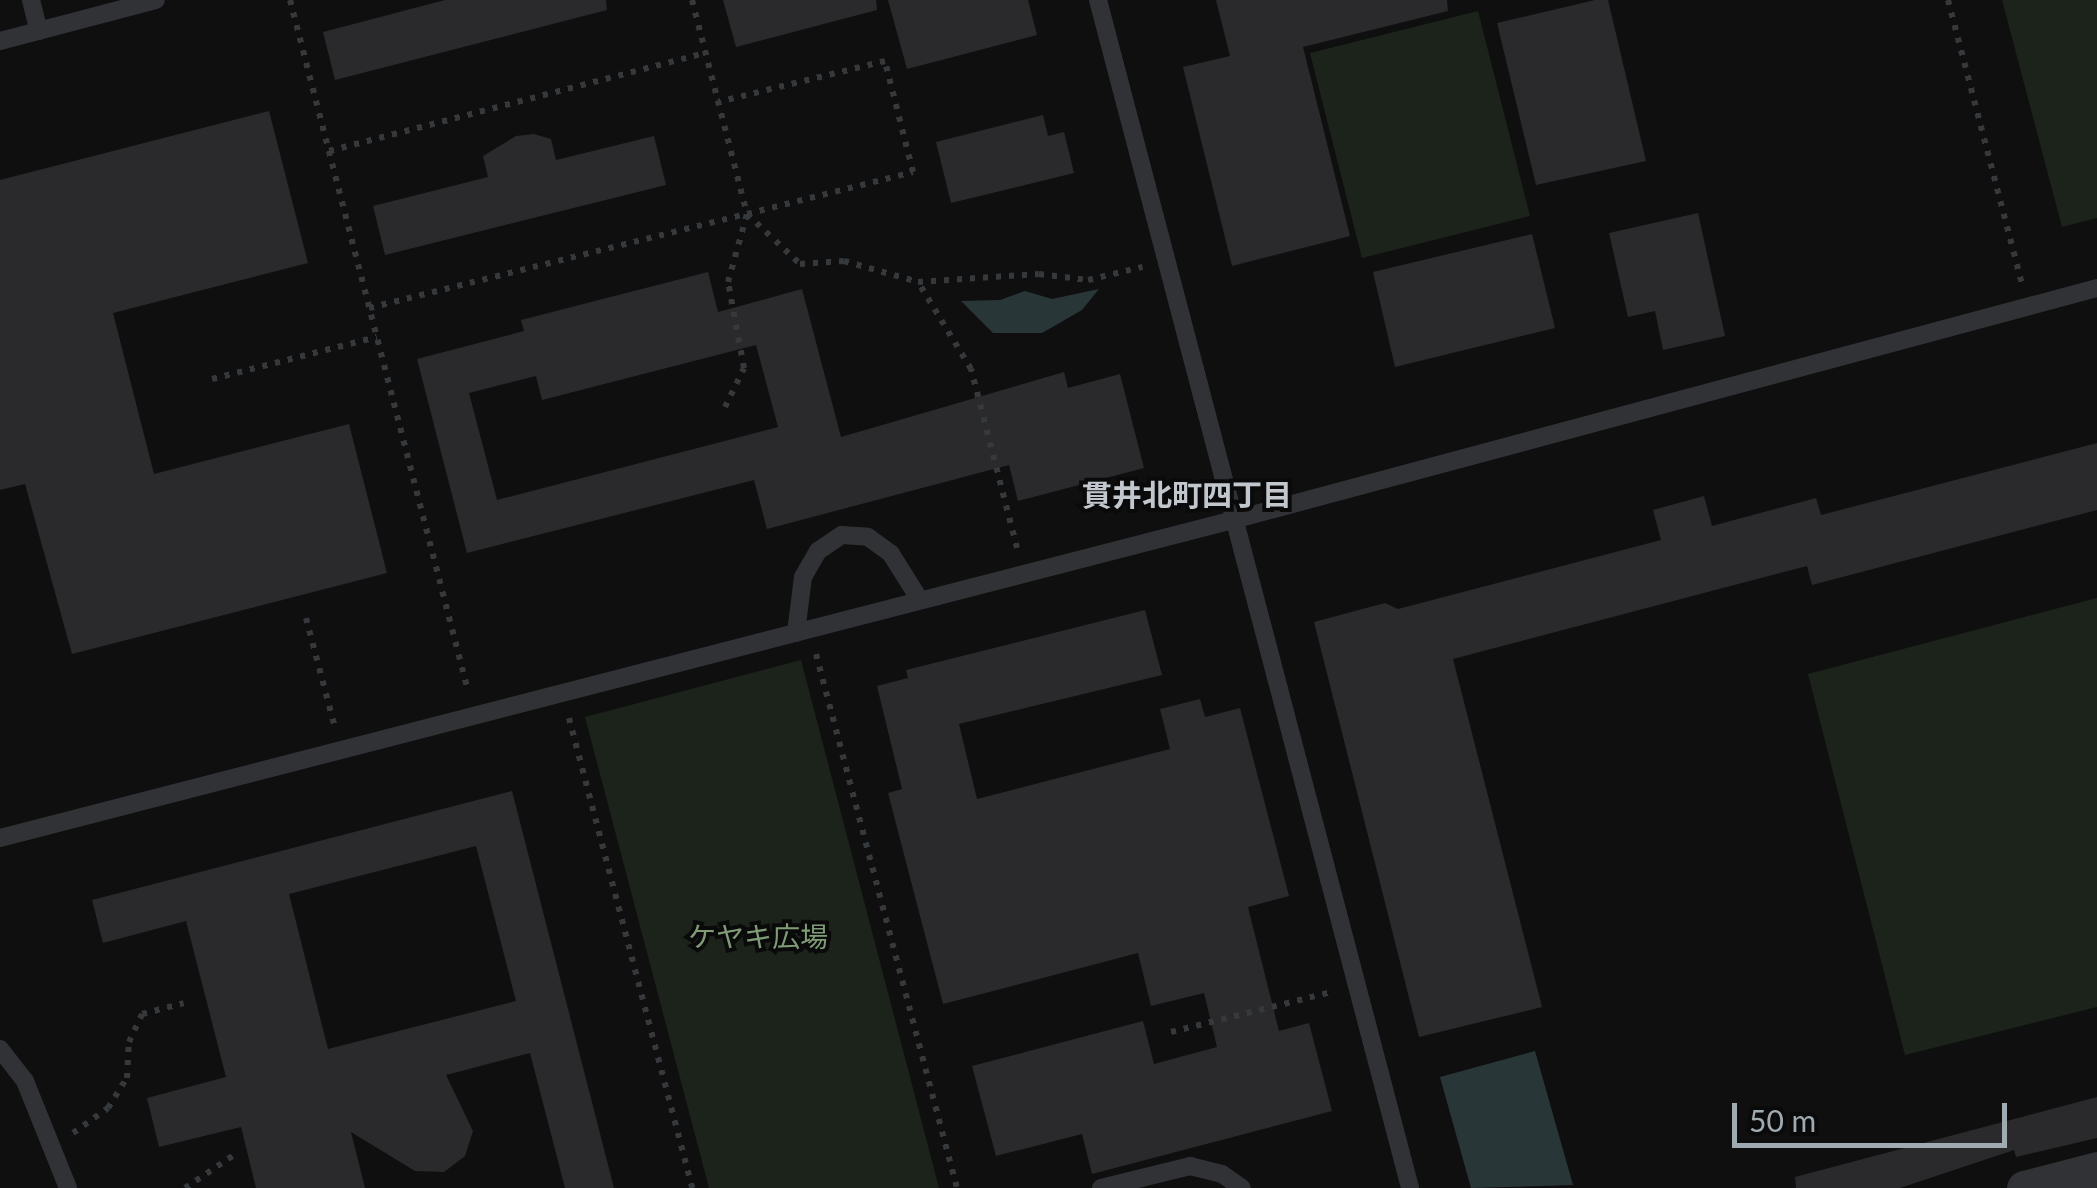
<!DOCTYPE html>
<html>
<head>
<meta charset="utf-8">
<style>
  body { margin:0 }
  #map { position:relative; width:2097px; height:1188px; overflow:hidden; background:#0f0f10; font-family:Lato,"Noto Sans JP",sans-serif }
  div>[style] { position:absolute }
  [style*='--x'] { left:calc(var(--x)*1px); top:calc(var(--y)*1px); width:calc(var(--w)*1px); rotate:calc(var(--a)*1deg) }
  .green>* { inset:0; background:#1c231b }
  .water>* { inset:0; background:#293638 }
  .building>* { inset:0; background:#2a2a2c }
  .path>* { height:6px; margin-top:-3px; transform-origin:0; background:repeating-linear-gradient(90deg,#36393c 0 5px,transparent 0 13px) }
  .lane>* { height:18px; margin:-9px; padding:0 9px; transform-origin:9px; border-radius:9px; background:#303235 }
  .street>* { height:35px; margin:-17.5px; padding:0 17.5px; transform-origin:17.5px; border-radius:17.5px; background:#303235 }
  span { translate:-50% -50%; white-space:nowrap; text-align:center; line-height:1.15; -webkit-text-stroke:8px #0a0a0b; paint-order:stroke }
  .park-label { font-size:28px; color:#7f9c77 }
  .neighbourhood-label { font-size:30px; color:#c1c7cd; font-weight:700 }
  .scale { position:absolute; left:1732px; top:1103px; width:275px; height:45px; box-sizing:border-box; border:5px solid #a0aab1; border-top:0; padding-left:12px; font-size:30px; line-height:35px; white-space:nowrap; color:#a0aab1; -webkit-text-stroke:8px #0a0a0b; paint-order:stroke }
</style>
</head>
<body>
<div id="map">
  <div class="green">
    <i style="clip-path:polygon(2002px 0,2097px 0,2097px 218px,2062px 227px)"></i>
    <i style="clip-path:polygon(1478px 11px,1530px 216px,1362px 258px,1310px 53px)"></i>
    <i style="clip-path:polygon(2097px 598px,2097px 1007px,1905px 1055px,1808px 674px)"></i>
    <i style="clip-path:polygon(801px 660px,939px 1188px,709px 1188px,585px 717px)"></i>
  </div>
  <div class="water">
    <i style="clip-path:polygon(1099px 289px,1082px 310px,1042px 333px,993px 333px,961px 301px,1000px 300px,1025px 291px,1052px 299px)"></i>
    <i style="clip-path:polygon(1535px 1051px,1573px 1185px,1471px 1188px,1440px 1077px)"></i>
  </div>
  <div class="building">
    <i style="clip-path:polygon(445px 0,606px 0,607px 10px,335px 80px,323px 32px)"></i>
    <i style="clip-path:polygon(723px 0,876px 0,877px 10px,736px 47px)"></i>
    <i style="clip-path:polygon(888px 0,1028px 0,1037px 35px,907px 69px)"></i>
    <i style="clip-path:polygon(1216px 0,1447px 0,1448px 11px,1303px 47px,1350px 236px,1232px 266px,1183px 67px,1230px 56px)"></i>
    <i style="clip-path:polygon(1595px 0,1608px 0,1646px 161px,1536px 185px,1497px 23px)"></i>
    <i style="clip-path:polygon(269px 111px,308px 263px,113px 313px,154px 474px,349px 424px,387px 573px,72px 654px,25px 484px,0 490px,0 180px)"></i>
    <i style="clip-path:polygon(1043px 115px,1048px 136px,1064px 132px,1074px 173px,951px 203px,936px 142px)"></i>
    <i style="clip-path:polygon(534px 134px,551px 139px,556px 160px,654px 136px,666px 185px,385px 255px,373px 206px,488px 177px,483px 156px,516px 136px)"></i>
    <i style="clip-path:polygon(1698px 213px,1725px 336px,1663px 350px,1655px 311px,1628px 317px,1609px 233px)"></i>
    <i style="clip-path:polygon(1532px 234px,1555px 328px,1395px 367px,1373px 272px)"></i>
    <i style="clip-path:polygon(evenodd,708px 272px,718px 312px,802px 289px,841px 437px,1064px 372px,1068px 388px,1120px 374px,1144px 468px,1018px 501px,1009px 465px,767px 529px,754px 480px,467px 553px,417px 359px,524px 331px,521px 320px,708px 272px,756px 345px,778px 427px,497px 500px,469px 393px,536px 376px,542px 400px,756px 345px)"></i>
    <i style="clip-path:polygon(2097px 443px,2097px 510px,1812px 585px,1807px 566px,1453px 659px,1542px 1007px,1419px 1037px,1314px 622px,1385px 603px,1398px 609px,1661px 540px,1653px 510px,1704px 496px,1712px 526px,1816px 498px,1821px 515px)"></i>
    <i style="clip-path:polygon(1145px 610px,1162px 675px,959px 724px,977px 799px,1170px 749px,1160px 709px,1200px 699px,1205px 717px,1240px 708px,1289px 896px,1248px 907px,1279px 1031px,1309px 1023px,1332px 1111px,1092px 1174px,1082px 1134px,996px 1156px,972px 1066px,1143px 1021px,1154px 1064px,1217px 1047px,1204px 993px,1151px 1006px,1138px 953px,943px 1004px,888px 793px,902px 789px,877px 686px,908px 678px,906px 670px)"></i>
    <i style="clip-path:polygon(evenodd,512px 791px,614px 1188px,565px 1188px,530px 1053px,446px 1075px,473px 1131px,465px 1156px,444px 1172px,415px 1171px,351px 1132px,365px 1188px,256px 1188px,241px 1127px,159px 1147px,147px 1098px,226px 1077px,186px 921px,103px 943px,92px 900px,512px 791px,476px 846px,516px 1001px,328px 1049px,289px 894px,476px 846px)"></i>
    <i style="clip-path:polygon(2097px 1097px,2097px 1138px,2016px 1157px,2014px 1150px,1900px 1188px,1796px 1188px,1795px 1177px)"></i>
  </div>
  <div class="path">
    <i style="--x:290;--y:0;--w:714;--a:75.55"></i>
    <i style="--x:692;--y:0;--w:221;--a:75.6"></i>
    <i style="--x:747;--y:214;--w:171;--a:-14.2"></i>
    <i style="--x:913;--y:172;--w:114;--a:-104.2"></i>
    <i style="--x:885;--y:61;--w:172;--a:166.2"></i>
    <i style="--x:1948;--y:0;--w:293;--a:75.4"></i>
    <i style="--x:329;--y:151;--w:390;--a:-14.6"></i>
    <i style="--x:369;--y:308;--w:390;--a:-14"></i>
    <i style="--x:212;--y:379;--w:170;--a:-14.3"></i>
    <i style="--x:725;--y:407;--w:43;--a:-64"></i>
    <i style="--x:744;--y:368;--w:87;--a:-100.5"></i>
    <i style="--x:728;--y:282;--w:71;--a:-74.4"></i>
    <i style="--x:747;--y:214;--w:73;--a:43.3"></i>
    <i style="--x:800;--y:264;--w:44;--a:-3.9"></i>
    <i style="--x:844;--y:261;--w:77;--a:15.8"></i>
    <i style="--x:1017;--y:548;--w:185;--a:-104.4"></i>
    <i style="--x:971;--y:369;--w:102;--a:-121.3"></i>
    <i style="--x:918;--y:282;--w:121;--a:-3.8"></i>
    <i style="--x:1039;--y:274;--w:49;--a:7"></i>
    <i style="--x:1088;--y:280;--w:56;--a:-13.5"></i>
    <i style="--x:306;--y:618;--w:114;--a:75.2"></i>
    <i style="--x:816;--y:654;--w:552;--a:75.21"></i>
    <i style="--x:569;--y:718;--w:486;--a:75.3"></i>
    <i style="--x:1171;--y:1032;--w:169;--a:-14"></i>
    <i style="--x:73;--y:1133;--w:43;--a:-35.5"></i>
    <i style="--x:108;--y:1108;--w:36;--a:-58"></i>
    <i style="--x:127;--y:1078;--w:36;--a:-87"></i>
    <i style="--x:129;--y:1042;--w:31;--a:-65"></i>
    <i style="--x:142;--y:1014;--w:43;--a:-14.7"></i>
    <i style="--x:185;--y:1188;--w:59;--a:-34"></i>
  </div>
  <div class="lane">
    <i style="--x:31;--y:0;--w:32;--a:76"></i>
    <i style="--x:1098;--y:0;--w:1228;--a:75.28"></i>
    <i style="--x:0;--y:41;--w:161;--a:-14.7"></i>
    <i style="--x:796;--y:633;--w:56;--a:-82.9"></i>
    <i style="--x:803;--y:577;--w:30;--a:-60"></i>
    <i style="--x:818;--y:551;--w:29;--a:-34"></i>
    <i style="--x:842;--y:535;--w:26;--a:4"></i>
    <i style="--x:868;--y:537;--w:29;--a:36"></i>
    <i style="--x:891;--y:554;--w:54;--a:57.8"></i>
    <i style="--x:0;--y:838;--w:1273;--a:-14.46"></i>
    <i style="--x:1233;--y:520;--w:895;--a:-15.03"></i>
    <i style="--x:0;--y:1049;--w:41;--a:52"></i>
    <i style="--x:25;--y:1081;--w:115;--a:68.1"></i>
    <i style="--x:1101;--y:1188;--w:92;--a:-13.9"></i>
    <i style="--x:1190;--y:1166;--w:33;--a:14"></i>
    <i style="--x:1222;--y:1174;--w:24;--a:35"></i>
  </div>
  <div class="street">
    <i style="--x:2024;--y:1188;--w:75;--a:-14.6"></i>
  </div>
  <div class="park-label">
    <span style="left:758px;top:936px">ケヤキ広場</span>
  </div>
  <div class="neighbourhood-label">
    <span style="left:1187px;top:494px">貫井北町四丁目</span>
  </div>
  <div class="scale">50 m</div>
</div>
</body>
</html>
